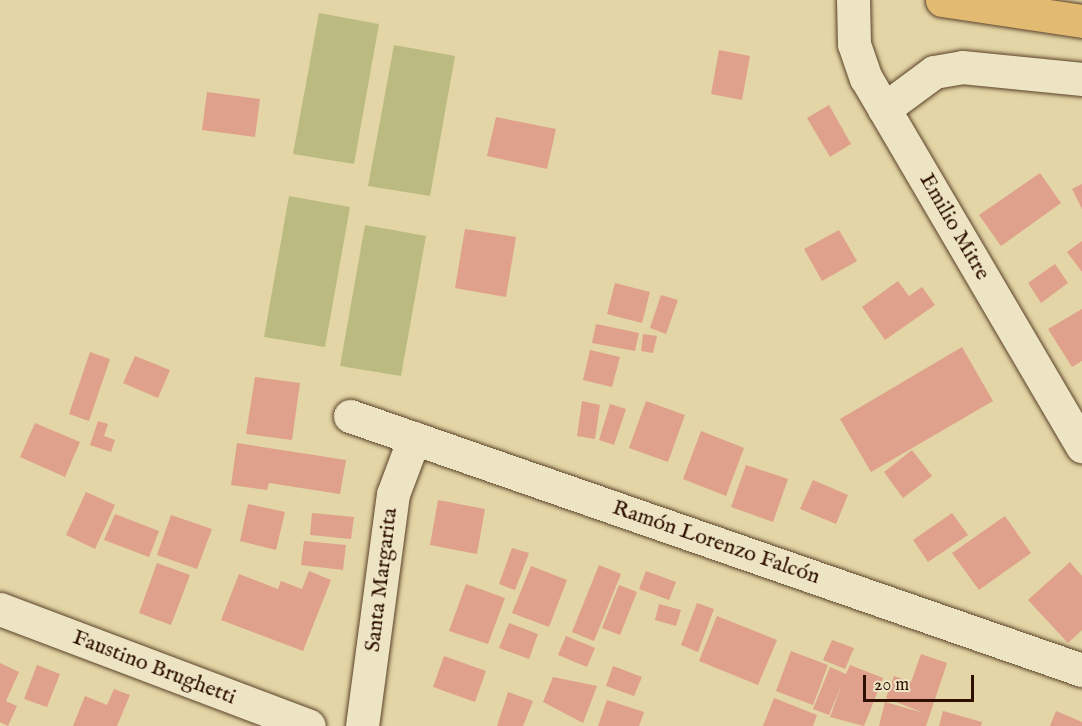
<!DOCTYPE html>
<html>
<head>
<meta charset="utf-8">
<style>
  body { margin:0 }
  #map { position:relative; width:1082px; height:726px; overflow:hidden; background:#e3d5a5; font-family:"IM FELL English",serif }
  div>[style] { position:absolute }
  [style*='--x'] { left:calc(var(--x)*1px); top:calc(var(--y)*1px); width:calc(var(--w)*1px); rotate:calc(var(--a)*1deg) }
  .green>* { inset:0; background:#bbbb81 }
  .building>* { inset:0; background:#dfa18c }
  .roads { filter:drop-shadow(0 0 2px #5b4129) drop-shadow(0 0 2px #5b4129) }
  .minor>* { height:33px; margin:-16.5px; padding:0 16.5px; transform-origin:16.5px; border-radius:16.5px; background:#ede4c4 }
  .major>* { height:33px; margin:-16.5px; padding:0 16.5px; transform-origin:16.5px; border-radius:16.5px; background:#e2ba72 }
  span { translate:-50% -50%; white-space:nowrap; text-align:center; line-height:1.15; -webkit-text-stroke:4.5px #ede4c4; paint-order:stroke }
  .street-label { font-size:22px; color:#2e1000 }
  .scale { position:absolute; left:863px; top:675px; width:111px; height:27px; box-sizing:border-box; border:3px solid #2e1000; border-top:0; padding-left:8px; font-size:18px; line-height:21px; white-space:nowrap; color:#2e1000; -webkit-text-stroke:4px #ede4c4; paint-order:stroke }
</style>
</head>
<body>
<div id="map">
  <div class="green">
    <i style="clip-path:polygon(319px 13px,379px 24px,354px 164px,293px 154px)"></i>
    <i style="clip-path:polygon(394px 45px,455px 56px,430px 196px,368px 186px)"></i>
    <i style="clip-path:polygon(289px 196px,350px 207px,325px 347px,264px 337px)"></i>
    <i style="clip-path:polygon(365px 225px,426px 236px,401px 376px,340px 366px)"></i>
  </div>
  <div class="building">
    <i style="clip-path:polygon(719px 50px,750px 56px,742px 100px,711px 94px)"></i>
    <i style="clip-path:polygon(207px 92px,260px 99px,255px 137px,202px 130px)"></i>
    <i style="clip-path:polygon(829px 105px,851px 144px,830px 157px,807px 118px)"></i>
    <i style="clip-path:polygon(496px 117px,556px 129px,547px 169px,487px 156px)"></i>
    <i style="clip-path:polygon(1040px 173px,1061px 203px,1001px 246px,979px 215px)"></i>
    <i style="clip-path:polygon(1082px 184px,1082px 209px,1072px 189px)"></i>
    <i style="clip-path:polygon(465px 229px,516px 237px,506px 297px,455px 288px)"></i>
    <i style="clip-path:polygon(839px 230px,857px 261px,822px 281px,804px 249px)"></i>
    <i style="clip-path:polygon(1082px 241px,1082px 272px,1067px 252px)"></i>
    <i style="clip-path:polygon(1055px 264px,1068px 283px,1041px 303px,1028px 283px)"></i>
    <i style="clip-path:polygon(898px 281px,909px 296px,922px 287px,935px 305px,885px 340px,862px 307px)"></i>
    <i style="clip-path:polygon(615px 283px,650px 292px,642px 323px,607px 314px)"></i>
    <i style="clip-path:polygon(661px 295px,678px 300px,666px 334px,650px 328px)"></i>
    <i style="clip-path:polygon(1082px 309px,1082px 361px,1072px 367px,1048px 329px)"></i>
    <i style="clip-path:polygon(596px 324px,639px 333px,635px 351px,592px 343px)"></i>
    <i style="clip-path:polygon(643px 334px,657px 336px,653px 353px,641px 351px)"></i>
    <i style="clip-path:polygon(962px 347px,993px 401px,871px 472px,840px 419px)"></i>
    <i style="clip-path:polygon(590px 350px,620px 357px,612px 387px,583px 380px)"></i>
    <i style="clip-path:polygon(90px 352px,110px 359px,89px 421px,69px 414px)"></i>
    <i style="clip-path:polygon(135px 356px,170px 370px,158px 398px,123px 383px)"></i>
    <i style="clip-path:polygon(255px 377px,300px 383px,292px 440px,246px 434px)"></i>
    <i style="clip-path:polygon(582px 401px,600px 405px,595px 439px,577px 436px)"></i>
    <i style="clip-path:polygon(646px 401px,685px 415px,668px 462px,629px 448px)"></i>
    <i style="clip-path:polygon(610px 404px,626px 409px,614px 445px,599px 440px)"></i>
    <i style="clip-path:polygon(98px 421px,108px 424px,104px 436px,115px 440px,111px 452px,90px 445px)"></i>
    <i style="clip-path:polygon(35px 423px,80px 442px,65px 477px,20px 457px)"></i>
    <i style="clip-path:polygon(701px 431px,744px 448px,726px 496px,683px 479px)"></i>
    <i style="clip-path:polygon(237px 443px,346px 460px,340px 494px,269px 483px,267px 490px,231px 485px)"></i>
    <i style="clip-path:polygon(912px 450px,932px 476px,903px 498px,884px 472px)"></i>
    <i style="clip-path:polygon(746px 465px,788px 479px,773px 522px,731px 507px)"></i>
    <i style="clip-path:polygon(813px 480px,848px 495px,836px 524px,800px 509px)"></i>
    <i style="clip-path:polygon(86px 492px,115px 505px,95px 549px,66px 535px)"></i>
    <i style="clip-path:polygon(438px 500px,485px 509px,477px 554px,430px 545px)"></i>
    <i style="clip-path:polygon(248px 504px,285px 512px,276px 550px,240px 541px)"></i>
    <i style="clip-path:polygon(312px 513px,354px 517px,351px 539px,310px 535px)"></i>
    <i style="clip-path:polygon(952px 513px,968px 535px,928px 562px,913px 540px)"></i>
    <i style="clip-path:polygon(115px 514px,159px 531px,149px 557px,104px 540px)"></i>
    <i style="clip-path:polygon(171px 515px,212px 529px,197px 569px,157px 555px)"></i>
    <i style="clip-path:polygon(1005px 516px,1031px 553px,979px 590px,952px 553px)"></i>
    <i style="clip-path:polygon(304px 541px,346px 545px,343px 570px,301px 565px)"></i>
    <i style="clip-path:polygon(512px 548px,529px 553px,515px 590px,499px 584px)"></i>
    <i style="clip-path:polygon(1070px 562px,1082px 576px,1082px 630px,1068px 643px,1028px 600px)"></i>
    <i style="clip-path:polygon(157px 563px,190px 575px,171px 625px,139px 613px)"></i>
    <i style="clip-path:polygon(599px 565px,621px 574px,594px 641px,572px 632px)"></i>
    <i style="clip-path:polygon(531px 566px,567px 580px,549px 627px,512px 613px)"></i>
    <i style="clip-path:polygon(309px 571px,331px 580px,303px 651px,221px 620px,239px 574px,278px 589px,281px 581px,302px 589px)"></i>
    <i style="clip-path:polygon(646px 571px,676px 582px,669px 600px,639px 589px)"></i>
    <i style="clip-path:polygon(466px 584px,505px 598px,488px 644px,449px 631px)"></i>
    <i style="clip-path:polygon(619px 585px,637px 592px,620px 635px,602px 628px)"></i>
    <i style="clip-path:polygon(697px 603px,714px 609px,698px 652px,681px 645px)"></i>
    <i style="clip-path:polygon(659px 604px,681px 610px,676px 626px,655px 620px)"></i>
    <i style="clip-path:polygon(717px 616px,777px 640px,758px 685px,699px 661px)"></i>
    <i style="clip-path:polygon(509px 623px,538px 634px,529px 659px,499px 648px)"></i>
    <i style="clip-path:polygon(566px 636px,595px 648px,587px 667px,558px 655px)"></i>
    <i style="clip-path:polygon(832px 640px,854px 648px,845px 669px,823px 660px)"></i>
    <i style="clip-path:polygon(791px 651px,828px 665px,813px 705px,776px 691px)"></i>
    <i style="clip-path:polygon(921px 654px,947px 663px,926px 726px,879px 726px,885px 702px,924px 713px,886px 698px,894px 676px,911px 682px)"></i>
    <i style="clip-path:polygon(444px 656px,486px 671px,475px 702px,433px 687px)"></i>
    <i style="clip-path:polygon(0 663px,19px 672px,6px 701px,17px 706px,8px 726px,0 722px)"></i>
    <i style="clip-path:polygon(37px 665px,60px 674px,47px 707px,24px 699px)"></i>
    <i style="clip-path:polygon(850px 665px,883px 678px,864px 726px,830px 717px,842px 684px,829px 715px,813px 709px,830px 667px,846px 674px)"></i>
    <i style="clip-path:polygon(613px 666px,642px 677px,634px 696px,606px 686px)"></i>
    <i style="clip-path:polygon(553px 677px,597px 686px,583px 723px,543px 702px)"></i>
    <i style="clip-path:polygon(114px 689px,130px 695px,117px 726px,73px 726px,85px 696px,107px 705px)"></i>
    <i style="clip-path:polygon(508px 692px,533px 701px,523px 726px,497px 726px)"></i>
    <i style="clip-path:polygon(774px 698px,817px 715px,813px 726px,763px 726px)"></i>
    <i style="clip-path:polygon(607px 700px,644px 712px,639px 726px,598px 726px)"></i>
    <i style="clip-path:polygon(943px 711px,982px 722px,981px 726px,939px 726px)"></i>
    <i style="clip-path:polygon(1056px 711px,1082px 722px,1082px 726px,1050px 726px)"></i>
  </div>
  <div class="roads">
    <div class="minor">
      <i style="--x:853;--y:0;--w:44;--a:88.7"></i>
      <i style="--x:854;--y:44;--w:36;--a:71"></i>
      <i style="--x:866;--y:78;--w:427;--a:59.6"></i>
      <i style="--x:884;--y:109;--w:62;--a:-36.5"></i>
      <i style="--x:934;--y:72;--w:28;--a:-10"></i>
      <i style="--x:962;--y:67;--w:121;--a:5.7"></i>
      <i style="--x:350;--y:416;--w:775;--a:19.14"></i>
      <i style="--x:0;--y:609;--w:330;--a:20.7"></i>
      <i style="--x:362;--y:726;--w:234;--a:-82.4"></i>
      <i style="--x:393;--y:494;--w:60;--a:-69.4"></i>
    </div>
    <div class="major">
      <i style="--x:942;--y:0;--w:142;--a:8.5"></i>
    </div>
  </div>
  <div class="street-label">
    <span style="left:954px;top:227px;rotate:60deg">Emilio Mitre</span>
    <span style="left:716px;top:543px;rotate:19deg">Ramón Lorenzo Falcón</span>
    <span style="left:382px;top:580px;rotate:-83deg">Santa Margarita</span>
    <span style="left:154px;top:668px;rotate:21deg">Faustino Brughetti</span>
  </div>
  <div class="scale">20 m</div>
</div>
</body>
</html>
